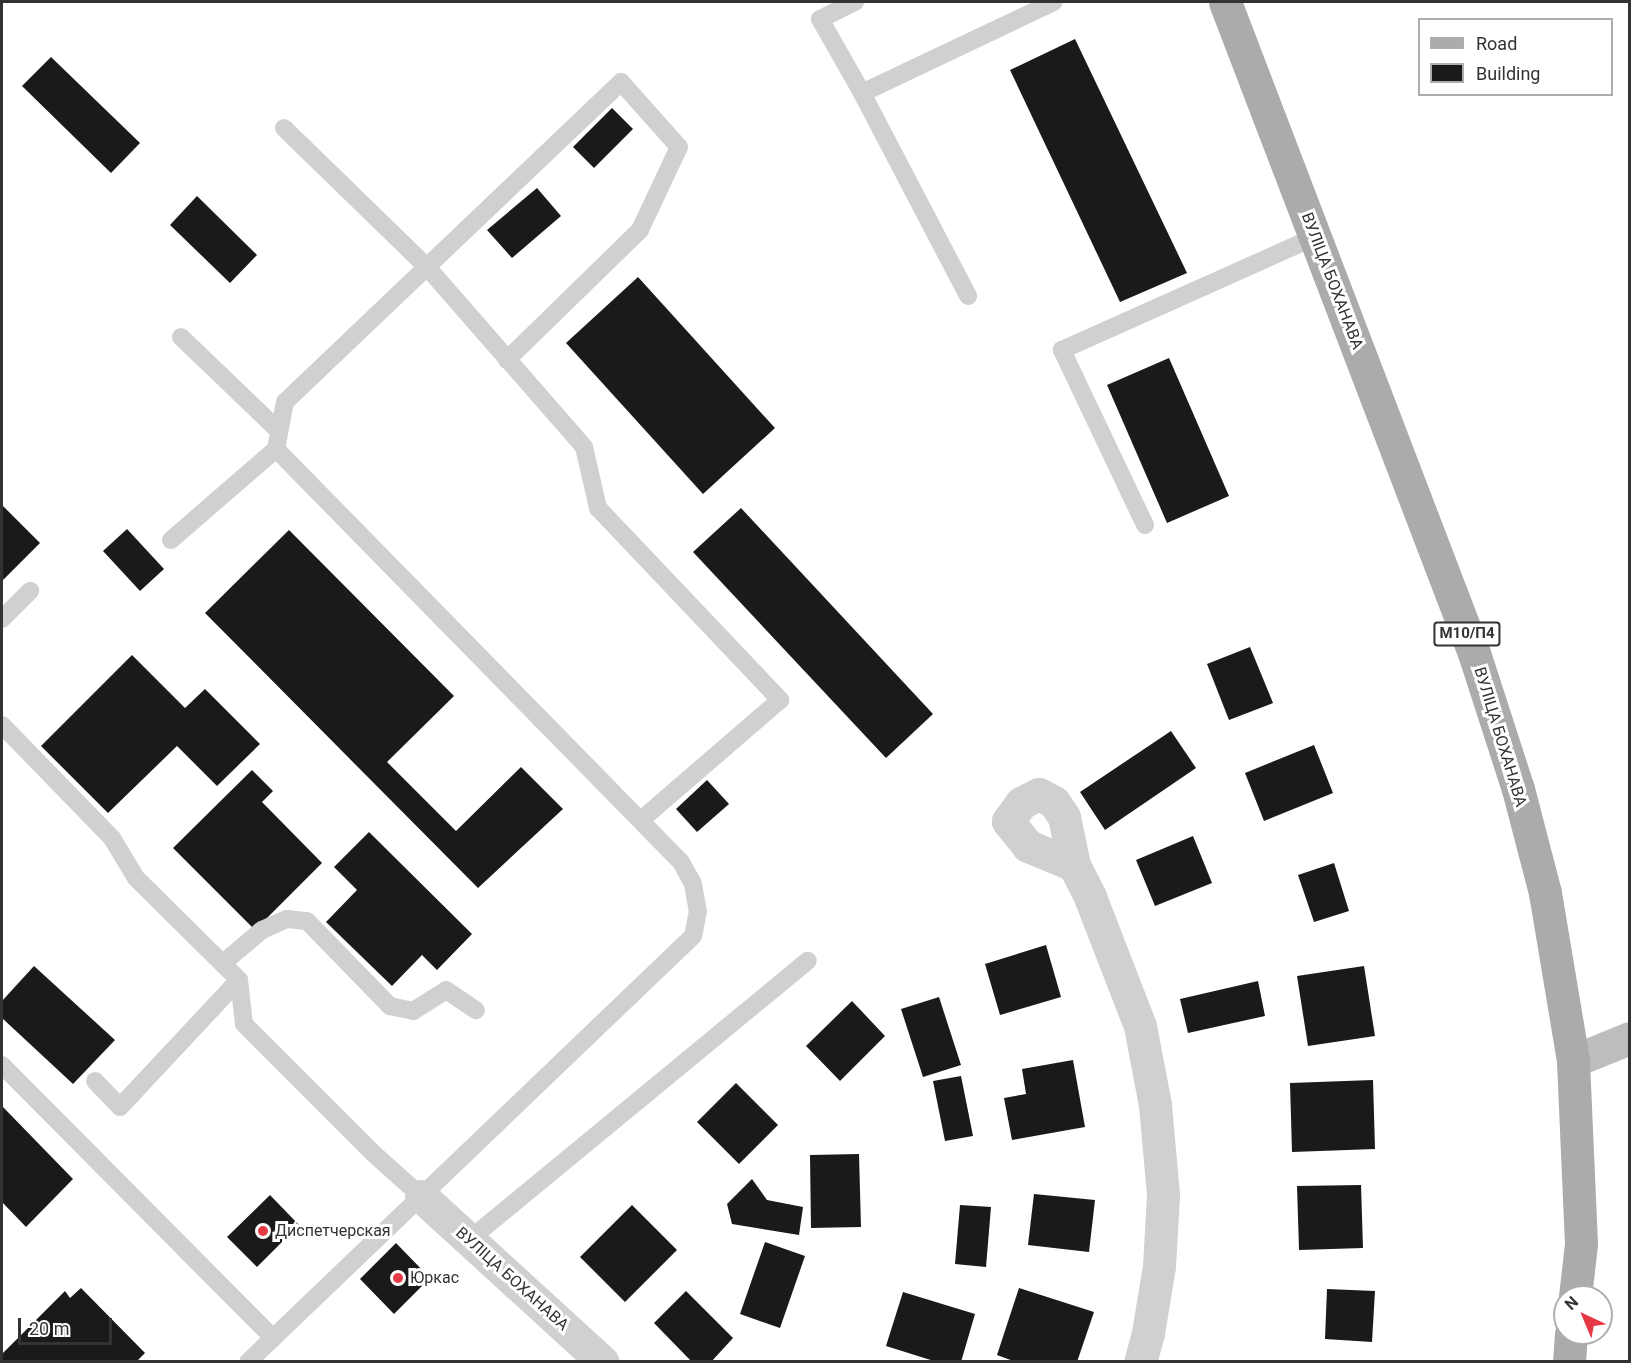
<!DOCTYPE html>
<html>
<head>
<meta charset="utf-8">
<style>
  body { margin:0 }
  #map { position:relative; width:1631px; height:1363px; overflow:hidden; background:#fff; font-family:Roboto,sans-serif }
  div>[style] { position:absolute }
  [style*='--x'] { left:calc(var(--x)*1px); top:calc(var(--y)*1px); width:calc(var(--w)*1px); rotate:calc(var(--a)*1deg) }
  .building>* { inset:0; background:#1a1a1a }
  .lane>* { height:18px; margin:-9px; padding:0 9px; transform-origin:9px; border-radius:9px; background:#d0d0d0 }
  .street>* { height:33px; margin:-16.5px; padding:0 16.5px; transform-origin:16.5px; border-radius:16.5px; background:#d0d0d0 }
  .secondary>* { height:33px; margin:-16.5px; padding:0 16.5px; transform-origin:16.5px; border-radius:16.5px; background:#bdbdbd }
  .primary>* { height:33px; margin:-16.5px; padding:0 16.5px; transform-origin:16.5px; border-radius:16.5px; background:#ababab }
  .dots>* { width:16px; height:16px; translate:-50% -50%; box-sizing:border-box; border:3px solid #fff; border-radius:50% }
  span { translate:-50% -50%; white-space:nowrap; text-align:center; line-height:1.15; -webkit-text-stroke:6px #fff; paint-order:stroke }
  .shield-label span { padding:2px 4px; background:#fff; border:2px solid; border-radius:4px; -webkit-text-stroke-width:0 }
  .shield-label { font-size:15px; color:#333; font-weight:700 }
  .street-label { font-size:16px; color:#333 }
  .poi-label { font-size:16px; color:#333 }
  .left { translate:0 -50%; text-align:left }
  .frame { position:absolute; inset:0; border:3px solid #333; pointer-events:none }
  .legend { position:absolute; left:1418px; top:18px; width:195px; height:78px; box-sizing:border-box; background:#fff; border:2px solid #adadad; margin:0; padding:8px 10px; list-style:none; font-size:18px; color:#333 }
  .legend li { display:flex; align-items:center; gap:12px; height:30px }
  .legend b { width:30px; border:2px solid #adadad }
  .north { position:absolute; left:1553px; top:1285px; width:60px; height:60px; box-sizing:border-box; background:#fff; border:2px solid #adadad; border-radius:50%; rotate:316deg; font-size:16px; font-weight:700; line-height:24px; text-align:center; color:#333 }
  .north::after { content:''; display:block; margin:auto; width:21px; height:27px; background:#e63946; clip-path:polygon(50% 0,100% 100%,50% 72%,0 100%) }
  .scale { position:absolute; left:18px; top:1318px; width:94px; height:27px; box-sizing:border-box; border:3px solid #333; border-top:0; padding-left:8px; font-size:18px; line-height:21px; white-space:nowrap; color:#333; -webkit-text-stroke:4px #fff; paint-order:stroke }
</style>
</head>
<body>
<div id="map">
  <div class="building">
    <i style="clip-path:polygon(1075px 39px,1187px 273px,1120px 302px,1010px 70px)"></i>
    <i style="clip-path:polygon(51px 57px,140px 143px,111px 173px,22px 86px)"></i>
    <i style="clip-path:polygon(612px 108px,633px 129px,594px 168px,573px 147px)"></i>
    <i style="clip-path:polygon(537px 188px,561px 216px,512px 258px,487px 230px)"></i>
    <i style="clip-path:polygon(197px 196px,257px 255px,230px 283px,170px 225px)"></i>
    <i style="clip-path:polygon(638px 277px,775px 428px,703px 494px,566px 343px)"></i>
    <i style="clip-path:polygon(1169px 358px,1229px 496px,1167px 523px,1107px 385px)"></i>
    <i style="clip-path:polygon(2px 505px,40px 543px,2px 581px)"></i>
    <i style="clip-path:polygon(741px 508px,933px 714px,886px 758px,693px 552px)"></i>
    <i style="clip-path:polygon(127px 529px,164px 569px,140px 591px,103px 551px)"></i>
    <i style="clip-path:polygon(289px 530px,454px 696px,387px 762px,456px 831px,521px 767px,563px 809px,478px 888px,205px 613px)"></i>
    <i style="clip-path:polygon(1250px 647px,1273px 703px,1229px 720px,1207px 664px)"></i>
    <i style="clip-path:polygon(132px 655px,185px 708px,205px 689px,260px 744px,217px 786px,177px 746px,108px 813px,41px 746px)"></i>
    <i style="clip-path:polygon(1171px 731px,1196px 768px,1105px 830px,1080px 792px)"></i>
    <i style="clip-path:polygon(1314px 745px,1333px 793px,1264px 821px,1245px 773px)"></i>
    <i style="clip-path:polygon(252px 770px,273px 791px,262px 802px,322px 863px,255px 930px,173px 848px)"></i>
    <i style="clip-path:polygon(707px 780px,729px 804px,697px 832px,676px 809px)"></i>
    <i style="clip-path:polygon(369px 832px,472px 934px,437px 970px,422px 955px,392px 986px,326px 922px,357px 890px,334px 867px)"></i>
    <i style="clip-path:polygon(1193px 836px,1212px 883px,1155px 906px,1136px 860px)"></i>
    <i style="clip-path:polygon(1334px 863px,1349px 911px,1314px 922px,1298px 875px)"></i>
    <i style="clip-path:polygon(1046px 945px,1061px 997px,1000px 1015px,985px 964px)"></i>
    <i style="clip-path:polygon(34px 966px,115px 1040px,73px 1084px,2px 1018px,2px 1001px)"></i>
    <i style="clip-path:polygon(1364px 966px,1375px 1036px,1308px 1046px,1297px 976px)"></i>
    <i style="clip-path:polygon(1258px 981px,1265px 1016px,1188px 1033px,1180px 999px)"></i>
    <i style="clip-path:polygon(939px 997px,961px 1065px,923px 1077px,901px 1009px)"></i>
    <i style="clip-path:polygon(852px 1001px,885px 1036px,840px 1081px,806px 1046px)"></i>
    <i style="clip-path:polygon(1073px 1060px,1085px 1127px,1012px 1140px,1004px 1098px,1026px 1094px,1022px 1069px)"></i>
    <i style="clip-path:polygon(961px 1076px,973px 1136px,945px 1141px,933px 1081px)"></i>
    <i style="clip-path:polygon(1373px 1080px,1375px 1149px,1292px 1152px,1290px 1083px)"></i>
    <i style="clip-path:polygon(736px 1083px,778px 1125px,739px 1164px,697px 1122px)"></i>
    <i style="clip-path:polygon(2px 1106px,73px 1179px,26px 1227px,2px 1202px)"></i>
    <i style="clip-path:polygon(859px 1154px,861px 1227px,811px 1228px,810px 1155px)"></i>
    <i style="clip-path:polygon(752px 1179px,767px 1200px,803px 1207px,799px 1235px,732px 1224px,727px 1204px)"></i>
    <i style="clip-path:polygon(1361px 1185px,1363px 1248px,1299px 1250px,1297px 1186px)"></i>
    <i style="clip-path:polygon(1034px 1194px,1095px 1200px,1089px 1252px,1028px 1245px)"></i>
    <i style="clip-path:polygon(270px 1195px,299px 1225px,257px 1267px,227px 1237px)"></i>
    <i style="clip-path:polygon(632px 1205px,677px 1250px,625px 1302px,580px 1257px)"></i>
    <i style="clip-path:polygon(960px 1205px,991px 1207px,986px 1267px,955px 1264px)"></i>
    <i style="clip-path:polygon(765px 1242px,805px 1256px,780px 1328px,740px 1314px)"></i>
    <i style="clip-path:polygon(396px 1243px,430px 1278px,394px 1314px,360px 1279px)"></i>
    <i style="clip-path:polygon(81px 1288px,145px 1353px,136px 1362px,2px 1362px,2px 1354px,65px 1291px,70px 1298px)"></i>
    <i style="clip-path:polygon(1019px 1288px,1094px 1312px,1077px 1362px,1016px 1362px,997px 1355px)"></i>
    <i style="clip-path:polygon(1327px 1289px,1375px 1291px,1372px 1342px,1325px 1339px)"></i>
    <i style="clip-path:polygon(686px 1291px,733px 1338px,711px 1362px,692px 1362px,654px 1323px)"></i>
    <i style="clip-path:polygon(903px 1292px,975px 1314px,961px 1362px,937px 1362px,886px 1346px)"></i>
  </div>
  <div class="lane">
    <i style="--x:855;--y:2;--w:39;--a:154"></i>
    <i style="--x:820;--y:19;--w:85;--a:60.4"></i>
    <i style="--x:862;--y:93;--w:212;--a:-25.4"></i>
    <i style="--x:862;--y:93;--w:229;--a:62.4"></i>
    <i style="--x:284;--y:128;--w:201;--a:44.2"></i>
    <i style="--x:428;--y:268;--w:237;--a:48.9"></i>
    <i style="--x:584;--y:447;--w:63;--a:77.1"></i>
    <i style="--x:598;--y:508;--w:265;--a:46.5"></i>
    <i style="--x:780;--y:700;--w:184;--a:139.2"></i>
    <i style="--x:181;--y:337;--w:136;--a:43.8"></i>
    <i style="--x:276;--y:449;--w:48;--a:-79.2"></i>
    <i style="--x:285;--y:402;--w:464;--a:-43.6"></i>
    <i style="--x:621;--y:82;--w:87;--a:48.3"></i>
    <i style="--x:679;--y:147;--w:92;--a:115.2"></i>
    <i style="--x:640;--y:230;--w:186;--a:135.7"></i>
    <i style="--x:1145;--y:525;--w:194;--a:-115.4"></i>
    <i style="--x:1062;--y:350;--w:277;--a:-24.1"></i>
    <i style="--x:171;--y:540;--w:139;--a:-40.9"></i>
    <i style="--x:276;--y:449;--w:578;--a:45.56"></i>
    <i style="--x:681;--y:862;--w:25;--a:61"></i>
    <i style="--x:693;--y:884;--w:27;--a:80"></i>
    <i style="--x:698;--y:911;--w:25;--a:101"></i>
    <i style="--x:693;--y:936;--w:616;--a:136.25"></i>
    <i style="--x:2;--y:619;--w:40;--a:-45"></i>
    <i style="--x:2;--y:725;--w:158;--a:45.8"></i>
    <i style="--x:112;--y:838;--w:47;--a:59"></i>
    <i style="--x:136;--y:878;--w:145;--a:44.7"></i>
    <i style="--x:239;--y:980;--w:44;--a:83.5"></i>
    <i style="--x:244;--y:1024;--w:184;--a:45"></i>
    <i style="--x:374;--y:1154;--w:63;--a:41.8"></i>
    <i style="--x:223;--y:963;--w:51;--a:-40.2"></i>
    <i style="--x:262;--y:930;--w:27;--a:-24"></i>
    <i style="--x:287;--y:919;--w:20;--a:6"></i>
    <i style="--x:307;--y:921;--w:119;--a:45.7"></i>
    <i style="--x:390;--y:1006;--w:24;--a:12"></i>
    <i style="--x:413;--y:1011;--w:39;--a:-32"></i>
    <i style="--x:446;--y:990;--w:36;--a:34"></i>
    <i style="--x:2;--y:1065;--w:385;--a:45.2"></i>
    <i style="--x:95;--y:1081;--w:36;--a:46"></i>
    <i style="--x:120;--y:1107;--w:174;--a:-46.9"></i>
    <i style="--x:469;--y:1240;--w:439;--a:-39.5"></i>
  </div>
  <div class="street">
    <i style="--x:1074;--y:865;--w:50;--a:-157.6"></i>
    <i style="--x:1028;--y:846;--w:32;--a:-129"></i>
    <i style="--x:1008;--y:821;--w:22;--a:-54"></i>
    <i style="--x:1021;--y:803;--w:20;--a:-27"></i>
    <i style="--x:1039;--y:794;--w:17;--a:28"></i>
    <i style="--x:1054;--y:802;--w:18;--a:56"></i>
    <i style="--x:1064;--y:817;--w:49;--a:78.2"></i>
    <i style="--x:1074;--y:865;--w:36;--a:63"></i>
    <i style="--x:1090;--y:897;--w:138;--a:68.8"></i>
    <i style="--x:1140;--y:1026;--w:80;--a:79.2"></i>
    <i style="--x:1155;--y:1105;--w:90;--a:84.9"></i>
    <i style="--x:1163;--y:1195;--w:71;--a:93.2"></i>
    <i style="--x:1159;--y:1266;--w:68;--a:99.3"></i>
    <i style="--x:1148;--y:1333;--w:30;--a:105"></i>
    <i style="--x:421;--y:1196;--w:246;--a:42.4"></i>
  </div>
  <div class="secondary">
    <i style="--x:1573;--y:1061;--w:61;--a:-22"></i>
  </div>
  <div class="primary">
    <i style="--x:1225;--y:2;--w:697;--a:69.07"></i>
    <i style="--x:1474;--y:653;--w:143;--a:72.1"></i>
    <i style="--x:1518;--y:789;--w:107;--a:75.4"></i>
    <i style="--x:1545;--y:893;--w:170;--a:80.5"></i>
    <i style="--x:1573;--y:1061;--w:183;--a:87.5"></i>
    <i style="--x:1581;--y:1244;--w:53;--a:96.5"></i>
    <i style="--x:1569;--y:1362;--w:29;--a:-86"></i>
  </div>
  <div class="dots">
    <i style="left:263px;top:1231px;background:#e63946"></i>
    <i style="left:398px;top:1278px;background:#e63946"></i>
  </div>
  <div class="shield-label">
    <span style="left:1467px;top:634px">М10/П4</span>
  </div>
  <div class="street-label">
    <span style="left:1332px;top:281px;rotate:69deg">ВУЛІЦА БОХАНАВА</span>
    <span style="left:1500px;top:737px;rotate:73deg">ВУЛІЦА БОХАНАВА</span>
    <span style="left:512px;top:1279px;rotate:42deg">ВУЛІЦА БОХАНАВА</span>
  </div>
  <div class="poi-label">
    <span class="left" style="left:275px;top:1231px">Диспетчерская</span>
    <span class="left" style="left:410px;top:1278px">Юркас</span>
  </div>
  <div class="frame"></div>
  <ul class="legend">
  <li><b style="height:8px;background:#ababab"></b>Road</li>
  <li><b style="height:16px;background:#1a1a1a"></b>Building</li>
  </ul>
  <div class="north">N</div>
  <div class="scale">20 m</div>
</div>
</body>
</html>
